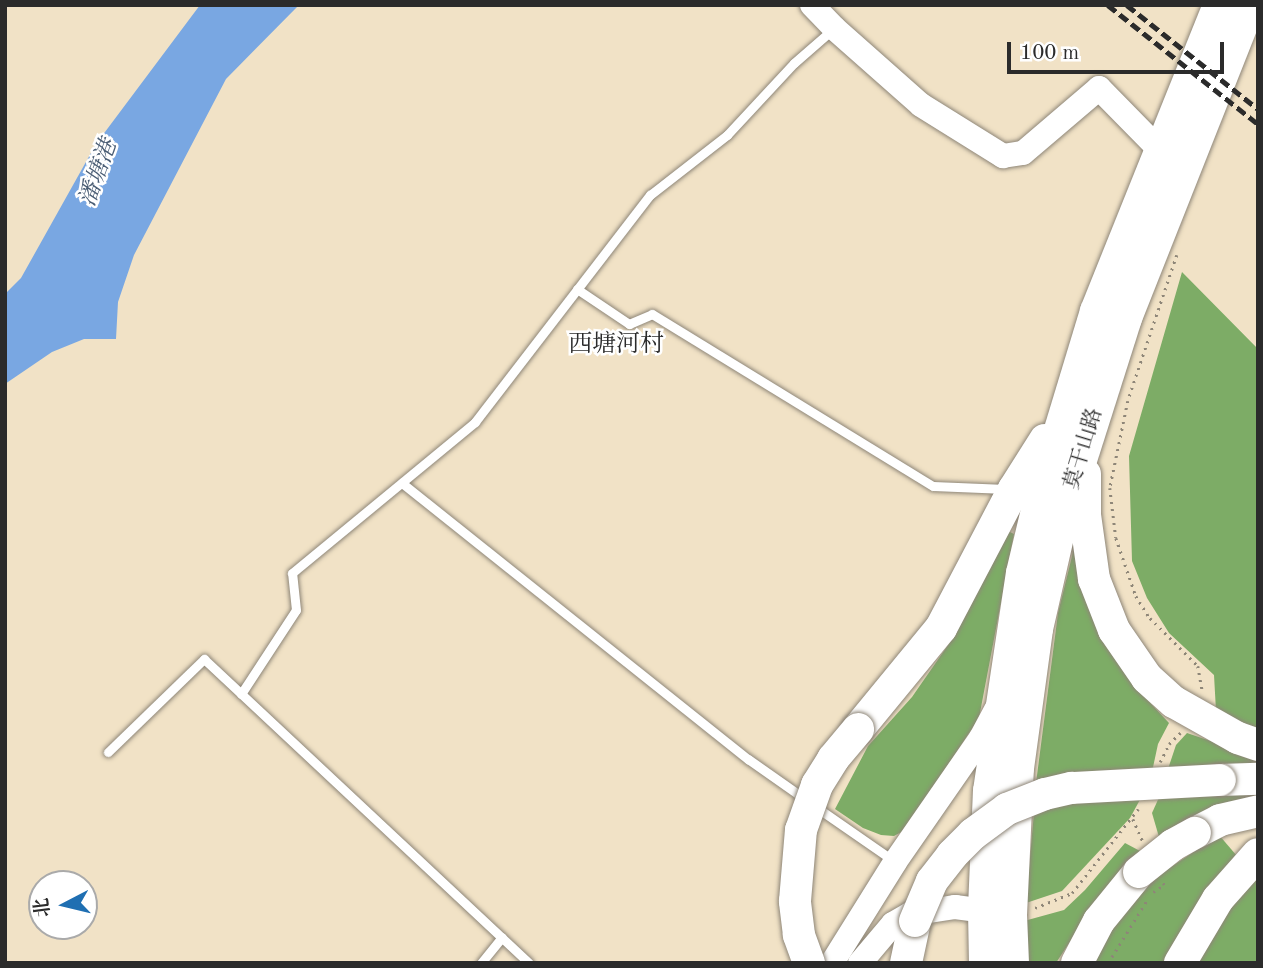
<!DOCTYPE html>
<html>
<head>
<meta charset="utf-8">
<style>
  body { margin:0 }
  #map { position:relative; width:1263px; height:968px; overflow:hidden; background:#f1e2c6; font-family:"Old Standard TT","Noto Serif SC",serif }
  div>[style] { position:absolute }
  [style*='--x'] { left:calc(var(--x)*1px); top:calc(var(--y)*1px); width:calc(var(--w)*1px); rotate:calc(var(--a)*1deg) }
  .forest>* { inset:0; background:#7dac66 }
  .water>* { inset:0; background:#79a7e2 }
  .path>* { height:2.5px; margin-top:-1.25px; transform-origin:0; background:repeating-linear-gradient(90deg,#8e8678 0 2px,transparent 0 7px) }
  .roads { filter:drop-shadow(0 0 2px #8e8678) drop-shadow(0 0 2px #8e8678) }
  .lane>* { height:9px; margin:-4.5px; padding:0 4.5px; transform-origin:4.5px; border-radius:4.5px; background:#fff }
  .secondary>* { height:24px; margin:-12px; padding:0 12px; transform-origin:12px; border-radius:12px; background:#fff }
  .highway>* { height:32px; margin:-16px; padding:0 16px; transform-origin:16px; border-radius:16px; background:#fff }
  .rail>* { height:4.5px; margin-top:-2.25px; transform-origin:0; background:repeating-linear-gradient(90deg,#2b2b2b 0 10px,transparent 0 15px) }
  .bridges { filter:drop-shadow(0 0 2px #8e8678) drop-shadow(0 0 2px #8e8678) }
  .highway-bridge>* { height:32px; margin:-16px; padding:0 16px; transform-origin:16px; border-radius:16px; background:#fff }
  span { translate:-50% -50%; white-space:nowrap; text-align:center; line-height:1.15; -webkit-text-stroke:5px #fff; paint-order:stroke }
  .street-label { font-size:21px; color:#2b2b2b }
  .water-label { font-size:23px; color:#4a5d74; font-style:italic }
  .quarter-label { font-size:24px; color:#2b2b2b }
  .frame { position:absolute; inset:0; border:7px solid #2b2b2b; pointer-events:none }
  .north { position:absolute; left:28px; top:870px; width:70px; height:70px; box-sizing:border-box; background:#fff; border:2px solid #aaa; border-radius:50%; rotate:263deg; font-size:19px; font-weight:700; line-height:28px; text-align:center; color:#2b2b2b }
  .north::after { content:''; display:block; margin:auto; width:24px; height:32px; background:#1f6fb2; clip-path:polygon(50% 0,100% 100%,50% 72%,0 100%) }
  .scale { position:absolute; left:1007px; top:42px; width:217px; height:32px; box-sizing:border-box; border:4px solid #2b2b2b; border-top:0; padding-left:9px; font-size:21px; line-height:24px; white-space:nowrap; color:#2b2b2b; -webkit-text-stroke:5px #fff; paint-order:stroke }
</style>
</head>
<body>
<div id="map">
  <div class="forest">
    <i style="clip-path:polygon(1182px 272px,1258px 349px,1258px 731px,1216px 711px,1214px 675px,1169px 633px,1147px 598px,1132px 561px,1129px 456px)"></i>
    <i style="clip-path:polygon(1008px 531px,1014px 534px,979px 718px,905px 830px,894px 836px,881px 835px,863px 828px,835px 809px,868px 746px,912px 697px,955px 635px)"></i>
    <i style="clip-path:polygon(1074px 548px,1089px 609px,1107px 648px,1141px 693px,1169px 723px,1158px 744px,1152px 772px,1036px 783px,1058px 613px)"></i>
    <i style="clip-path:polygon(1187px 733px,1258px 757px,1258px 768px,1168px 769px,1176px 745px)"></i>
    <i style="clip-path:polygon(1258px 787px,1258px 799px,1159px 837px,1152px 813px,1161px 793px)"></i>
    <i style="clip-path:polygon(1142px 796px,1130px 818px,1062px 891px,1026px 903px,1034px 812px,1073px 799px)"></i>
    <i style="clip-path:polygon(1219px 835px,1237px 856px,1167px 963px,1091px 963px,1121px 911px,1153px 879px)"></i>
    <i style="clip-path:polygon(1125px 843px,1140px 851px,1086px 917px,1056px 963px,1024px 963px,1024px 921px,1064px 910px,1085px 890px)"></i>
    <i style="clip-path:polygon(1258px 878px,1258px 963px,1195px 963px,1209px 927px)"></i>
  </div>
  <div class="water">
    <i style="clip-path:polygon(200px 5px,299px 5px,226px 79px,134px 255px,118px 302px,116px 339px,84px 339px,52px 352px,5px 384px,5px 294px,21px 278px,96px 144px)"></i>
  </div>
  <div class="path">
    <i style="--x:1177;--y:255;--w:154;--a:108.6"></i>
    <i style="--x:1128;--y:401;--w:89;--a:101.7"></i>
    <i style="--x:1110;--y:488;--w:50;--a:83.2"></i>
    <i style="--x:1116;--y:538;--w:61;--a:71"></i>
    <i style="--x:1136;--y:596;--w:26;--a:58"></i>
    <i style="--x:1150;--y:618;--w:68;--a:45"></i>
    <i style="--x:1198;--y:666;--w:27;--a:80"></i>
    <i style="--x:1160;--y:762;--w:20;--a:-63"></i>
    <i style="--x:1169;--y:744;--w:16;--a:-45"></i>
    <i style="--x:1133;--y:819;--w:24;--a:66"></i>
    <i style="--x:1153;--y:892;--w:13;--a:-32"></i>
    <i style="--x:1164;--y:885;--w:4;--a:-117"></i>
    <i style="--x:1035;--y:908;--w:40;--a:-22"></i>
    <i style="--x:1072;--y:893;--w:107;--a:-51.8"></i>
    <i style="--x:1108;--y:963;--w:74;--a:-58.2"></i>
  </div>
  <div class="roads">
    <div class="lane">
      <i style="--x:577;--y:289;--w:63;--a:33.9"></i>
      <i style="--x:629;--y:324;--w:25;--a:-23"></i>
      <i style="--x:652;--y:314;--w:329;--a:31.5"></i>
      <i style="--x:933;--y:486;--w:73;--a:2.4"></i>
      <i style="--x:402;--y:483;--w:443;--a:38.6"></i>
      <i style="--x:748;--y:759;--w:70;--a:35.1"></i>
      <i style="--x:241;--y:694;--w:100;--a:-56.8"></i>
      <i style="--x:296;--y:610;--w:37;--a:-96"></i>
      <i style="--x:292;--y:573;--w:237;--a:-39.5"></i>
      <i style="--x:475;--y:422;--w:287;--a:-52.4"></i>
      <i style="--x:650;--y:195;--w:98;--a:-37.9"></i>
      <i style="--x:727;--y:135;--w:98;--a:-47.1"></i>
      <i style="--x:794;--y:63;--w:50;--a:-41"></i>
      <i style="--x:108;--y:752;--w:134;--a:-44.1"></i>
      <i style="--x:204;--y:659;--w:445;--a:43.1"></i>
      <i style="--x:816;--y:807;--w:95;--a:34.7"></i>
      <i style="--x:481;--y:963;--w:33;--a:-51"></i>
    </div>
    <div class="secondary">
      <i style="--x:812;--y:5;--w:32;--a:46"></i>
      <i style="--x:834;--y:28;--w:116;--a:41.5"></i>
      <i style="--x:921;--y:105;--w:97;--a:31.9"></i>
      <i style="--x:1003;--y:156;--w:20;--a:-9"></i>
      <i style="--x:1023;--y:153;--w:100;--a:-40.5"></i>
      <i style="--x:1099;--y:88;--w:88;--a:45.5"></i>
      <i style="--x:832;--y:963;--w:119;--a:-58"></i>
      <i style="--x:895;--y:862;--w:151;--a:-55.3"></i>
      <i style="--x:981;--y:738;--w:32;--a:-62"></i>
      <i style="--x:860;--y:963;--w:51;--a:-49.8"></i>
      <i style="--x:893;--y:924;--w:20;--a:-30"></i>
      <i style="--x:910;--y:914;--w:46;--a:-8.8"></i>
      <i style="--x:955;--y:907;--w:45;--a:7.6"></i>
    </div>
    <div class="highway">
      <i style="--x:1085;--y:474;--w:41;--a:90"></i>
      <i style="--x:1085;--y:515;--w:65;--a:82"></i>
      <i style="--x:1094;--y:579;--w:55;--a:68.6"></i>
      <i style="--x:1114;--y:630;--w:58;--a:55.5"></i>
      <i style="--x:1147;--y:678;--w:36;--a:42"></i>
      <i style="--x:1174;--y:702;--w:73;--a:29.4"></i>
      <i style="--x:1238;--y:738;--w:21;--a:19"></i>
      <i style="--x:858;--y:729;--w:131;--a:-50.6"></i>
      <i style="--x:941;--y:628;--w:157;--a:-62.3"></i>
      <i style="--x:1014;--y:489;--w:58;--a:-57.7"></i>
      <i style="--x:1220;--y:780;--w:38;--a:-2"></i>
      <i style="--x:1195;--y:833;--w:28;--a:-27"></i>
      <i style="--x:1220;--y:820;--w:39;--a:-13"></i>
      <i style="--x:906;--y:963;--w:43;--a:-77.9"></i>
      <i style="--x:985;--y:963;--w:54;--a:-91.1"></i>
      <i style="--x:984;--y:909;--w:118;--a:-87.6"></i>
      <i style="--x:989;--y:791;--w:220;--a:-81.4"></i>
      <i style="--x:1022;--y:573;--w:86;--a:-76.6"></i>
      <i style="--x:1042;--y:489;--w:186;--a:-73.1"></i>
      <i style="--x:1096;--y:311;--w:330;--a:-68.1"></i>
      <i style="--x:1013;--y:963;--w:48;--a:-92.4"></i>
      <i style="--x:1011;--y:915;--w:147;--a:-87.3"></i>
      <i style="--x:1018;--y:768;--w:140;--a:-82.2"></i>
      <i style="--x:1037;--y:629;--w:109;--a:-77.2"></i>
      <i style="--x:1061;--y:523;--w:215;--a:-72.4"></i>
      <i style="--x:1126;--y:318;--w:337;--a:-68.4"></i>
      <i style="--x:1077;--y:963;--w:47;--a:-62.4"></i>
      <i style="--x:1099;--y:921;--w:63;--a:-50.8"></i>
      <i style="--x:1180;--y:963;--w:74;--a:-59.3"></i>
      <i style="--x:1218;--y:899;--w:60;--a:-48.4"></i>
    </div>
  </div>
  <div class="rail">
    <i style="--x:1108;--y:5;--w:191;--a:38.4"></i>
    <i style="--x:1127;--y:5;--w:167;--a:38.4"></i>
  </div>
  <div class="bridges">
    <div class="highway-bridge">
      <i style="--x:1139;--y:872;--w:43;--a:-38.5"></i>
      <i style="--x:1173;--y:845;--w:25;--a:-29"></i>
      <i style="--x:915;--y:921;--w:43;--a:-67"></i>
      <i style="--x:932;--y:881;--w:33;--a:-52"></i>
      <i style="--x:952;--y:855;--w:30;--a:-45"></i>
      <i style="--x:973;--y:834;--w:42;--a:-36.3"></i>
      <i style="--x:1007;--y:809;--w:41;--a:-21.5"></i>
      <i style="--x:1045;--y:794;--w:28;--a:-13"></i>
      <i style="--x:1072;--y:788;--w:148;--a:-3.1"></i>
      <i style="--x:809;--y:963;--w:30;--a:-110"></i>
      <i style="--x:799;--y:935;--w:34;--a:-97"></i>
      <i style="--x:795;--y:901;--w:71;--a:-85.2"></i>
      <i style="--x:801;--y:830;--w:48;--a:-70.4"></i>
      <i style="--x:817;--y:785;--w:31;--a:-58"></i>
      <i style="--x:833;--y:759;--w:39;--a:-50"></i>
    </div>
  </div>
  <div class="street-label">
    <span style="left:1084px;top:449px;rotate:-73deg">莫干山路</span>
  </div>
  <div class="water-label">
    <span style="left:99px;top:173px;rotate:-70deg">潘塘港</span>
  </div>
  <div class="quarter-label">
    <span style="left:616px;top:346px">西塘河村</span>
  </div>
  <div class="frame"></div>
  <div class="north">北</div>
  <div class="scale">100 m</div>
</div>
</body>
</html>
